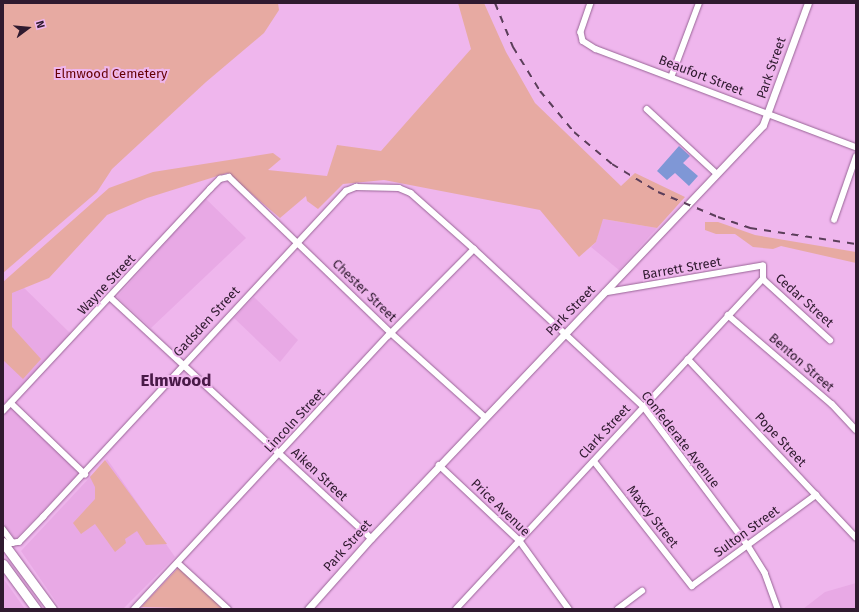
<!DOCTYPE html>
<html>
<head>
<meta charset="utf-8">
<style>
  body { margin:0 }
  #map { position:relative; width:859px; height:612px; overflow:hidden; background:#efb6ed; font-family:"Fira Sans",sans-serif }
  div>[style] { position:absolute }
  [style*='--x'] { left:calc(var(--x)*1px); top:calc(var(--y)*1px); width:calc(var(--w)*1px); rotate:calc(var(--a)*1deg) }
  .built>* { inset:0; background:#e8a9e5 }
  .green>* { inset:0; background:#e7aaa2 }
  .building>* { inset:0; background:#7f97d6 }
  .roads { filter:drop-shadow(0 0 1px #986496) drop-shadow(0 0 1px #986496) }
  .minor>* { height:5.5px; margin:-2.75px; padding:0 2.75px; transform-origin:2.75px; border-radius:2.75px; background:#fff }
  .tertiary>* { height:7px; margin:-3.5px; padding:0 3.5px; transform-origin:3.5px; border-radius:3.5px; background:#fff }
  .trunk>* { height:9px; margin:-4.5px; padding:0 4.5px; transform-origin:4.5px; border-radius:4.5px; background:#fff }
  .motorway>* { height:10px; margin:-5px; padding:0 5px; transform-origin:5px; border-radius:5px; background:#fff }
  .rail>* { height:2px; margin-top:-1px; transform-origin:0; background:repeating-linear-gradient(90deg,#5b3e5a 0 7px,transparent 0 14px) }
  span { translate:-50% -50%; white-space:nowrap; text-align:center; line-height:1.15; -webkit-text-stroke:4px #efb6ed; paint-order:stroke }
  .street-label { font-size:13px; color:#2f1a2f }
  .park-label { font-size:13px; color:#650004 }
  .district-label { font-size:17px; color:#491a48; font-weight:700 }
  .frame { position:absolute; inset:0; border:4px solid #2f1a2f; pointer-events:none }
  .north { position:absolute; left:8px; top:8px; width:40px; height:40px; -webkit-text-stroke:3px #efb6ed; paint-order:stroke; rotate:74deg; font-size:11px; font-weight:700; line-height:16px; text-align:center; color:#2f1a2f }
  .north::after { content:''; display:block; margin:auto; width:14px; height:18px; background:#2f1a2f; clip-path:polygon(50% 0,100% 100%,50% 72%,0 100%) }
</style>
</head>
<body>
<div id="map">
  <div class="built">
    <i style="clip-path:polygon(205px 198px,246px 238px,151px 328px,117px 297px)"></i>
    <i style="clip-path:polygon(602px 219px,657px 228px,619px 270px,591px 247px,596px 242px)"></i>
    <i style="clip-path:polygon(17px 281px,71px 334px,3px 405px,3px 291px)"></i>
    <i style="clip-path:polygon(254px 297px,298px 340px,280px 362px,234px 318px)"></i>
    <i style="clip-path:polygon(11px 408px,80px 473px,15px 539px,3px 522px,3px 416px)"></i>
    <i style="clip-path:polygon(107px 459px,175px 557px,123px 609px,61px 609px,21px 551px)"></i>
    <i style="clip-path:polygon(3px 578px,25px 609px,3px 609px)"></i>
    <i style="clip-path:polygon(856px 583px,856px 609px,803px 609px,825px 592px)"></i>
  </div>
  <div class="green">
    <i style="clip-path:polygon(3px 3px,278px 3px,279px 10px,264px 33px,206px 82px,112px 169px,97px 192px,3px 273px)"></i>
    <i style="clip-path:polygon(458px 3px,484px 3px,506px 52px,535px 103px,621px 186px,635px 173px,685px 197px,657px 228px,603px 219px,596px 242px,579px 257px,540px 210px,384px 180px,343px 184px,318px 209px,307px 201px,306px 196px,280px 218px,227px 173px,147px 198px,107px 215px,49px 278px,12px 293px,12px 327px,41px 359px,23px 379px,3px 360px,3px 282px,109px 188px,153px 172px,273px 153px,281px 159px,268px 170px,327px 176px,337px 145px,381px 151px,471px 49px)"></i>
    <i style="clip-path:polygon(705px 222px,718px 222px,755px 235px,856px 252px,856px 263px,781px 246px,773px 249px,753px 247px,735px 234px,716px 234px,705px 230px)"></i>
    <i style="clip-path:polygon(105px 460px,167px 544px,146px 545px,137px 531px,125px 539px,126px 543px,115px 552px,95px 524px,81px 534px,73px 523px,95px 499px,95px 487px,90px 477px)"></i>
    <i style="clip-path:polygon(179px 567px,222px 607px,220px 609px,141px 607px)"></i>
  </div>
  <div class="building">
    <i style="clip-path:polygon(679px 146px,690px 156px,683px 163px,698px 176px,689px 186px,675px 173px,667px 180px,657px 171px)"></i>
  </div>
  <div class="roads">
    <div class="minor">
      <i style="--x:591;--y:3;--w:31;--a:109"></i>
      <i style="--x:581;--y:32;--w:9;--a:77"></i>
      <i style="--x:583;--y:41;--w:15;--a:32"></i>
      <i style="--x:596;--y:49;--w:278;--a:20.7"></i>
      <i style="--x:672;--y:75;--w:77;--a:-69.4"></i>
      <i style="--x:647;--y:109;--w:94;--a:42.8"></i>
      <i style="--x:834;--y:220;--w:67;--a:-70.8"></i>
      <i style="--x:763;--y:279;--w:91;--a:42.3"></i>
      <i style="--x:111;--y:298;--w:354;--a:42.7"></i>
      <i style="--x:728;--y:315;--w:137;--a:40.6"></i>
      <i style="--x:832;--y:404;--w:35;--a:47"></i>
      <i style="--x:688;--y:359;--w:245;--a:46.7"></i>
      <i style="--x:11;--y:403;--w:103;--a:43.8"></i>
      <i style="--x:3;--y:411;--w:304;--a:-47"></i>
      <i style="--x:210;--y:189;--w:14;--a:-45"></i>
      <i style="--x:220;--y:179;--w:9;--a:-13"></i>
      <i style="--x:229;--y:177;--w:225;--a:43.9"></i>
      <i style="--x:391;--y:333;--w:127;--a:41.8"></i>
      <i style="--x:594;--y:461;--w:159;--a:51.9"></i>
      <i style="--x:692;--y:586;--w:154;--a:-36.3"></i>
      <i style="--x:439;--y:465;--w:111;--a:43.2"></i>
      <i style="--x:520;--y:541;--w:84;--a:54.2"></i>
      <i style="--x:3;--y:529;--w:17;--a:54"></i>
      <i style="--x:4;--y:544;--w:15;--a:-8"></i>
      <i style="--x:19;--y:542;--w:35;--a:-46"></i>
      <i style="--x:43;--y:517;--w:445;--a:-47.1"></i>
      <i style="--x:346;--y:191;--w:11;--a:-22"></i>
      <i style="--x:356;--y:187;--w:43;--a:1.3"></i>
      <i style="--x:399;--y:188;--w:13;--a:23"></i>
      <i style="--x:411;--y:193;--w:84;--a:41.6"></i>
      <i style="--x:474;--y:249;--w:232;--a:42.9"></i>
      <i style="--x:644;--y:407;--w:171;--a:53.1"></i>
      <i style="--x:747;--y:544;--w:34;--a:58"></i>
      <i style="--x:765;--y:573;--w:38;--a:70"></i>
      <i style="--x:178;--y:563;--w:68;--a:42.6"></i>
      <i style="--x:134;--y:609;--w:373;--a:-47.1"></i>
      <i style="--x:388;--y:336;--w:122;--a:-45.3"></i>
      <i style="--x:456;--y:609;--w:451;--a:-47.1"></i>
      <i style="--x:763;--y:279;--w:13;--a:-90"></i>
      <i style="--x:763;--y:266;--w:160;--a:170.3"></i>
      <i style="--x:618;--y:609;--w:30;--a:-37"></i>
    </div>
    <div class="tertiary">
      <i style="--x:308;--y:609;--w:95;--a:-48.4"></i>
      <i style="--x:371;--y:538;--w:569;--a:-46.49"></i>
      <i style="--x:763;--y:125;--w:130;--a:-69.8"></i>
    </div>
    <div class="trunk">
      <i style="--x:4;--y:544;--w:81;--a:53.6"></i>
      <i style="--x:3;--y:564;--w:56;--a:53.7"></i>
    </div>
    <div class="motorway">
      <i style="--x:3;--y:543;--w:1;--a:45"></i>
    </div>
  </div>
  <div class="rail">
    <i style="--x:495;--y:3;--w:48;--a:67.8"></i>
    <i style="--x:513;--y:47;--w:52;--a:58.5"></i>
    <i style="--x:540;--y:91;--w:53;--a:50.3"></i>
    <i style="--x:574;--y:132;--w:50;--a:40.1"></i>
    <i style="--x:612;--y:164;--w:54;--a:31.3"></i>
    <i style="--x:658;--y:192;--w:65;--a:22.6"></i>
    <i style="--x:718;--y:217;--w:34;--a:19"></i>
    <i style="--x:750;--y:228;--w:107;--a:8.6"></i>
  </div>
  <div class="street-label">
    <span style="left:772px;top:68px;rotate:-71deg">Park Street</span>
    <span style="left:701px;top:76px;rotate:21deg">Beaufort Street</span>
    <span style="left:682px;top:269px;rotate:-10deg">Barrett Street</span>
    <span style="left:107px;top:285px;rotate:-47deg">Wayne Street</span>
    <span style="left:364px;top:291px;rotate:44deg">Chester Street</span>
    <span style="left:804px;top:301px;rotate:42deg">Cedar Street</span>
    <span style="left:571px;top:311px;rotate:-46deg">Park Street</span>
    <span style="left:207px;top:322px;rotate:-47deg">Gadsden Street</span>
    <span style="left:801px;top:363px;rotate:41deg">Benton Street</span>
    <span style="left:295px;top:421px;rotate:-47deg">Lincoln Street</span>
    <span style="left:605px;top:432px;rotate:-47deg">Clark Street</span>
    <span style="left:680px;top:440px;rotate:52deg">Confederate Avenue</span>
    <span style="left:780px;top:440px;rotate:47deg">Pope Street</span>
    <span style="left:319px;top:475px;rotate:43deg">Aiken Street</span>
    <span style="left:500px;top:508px;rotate:44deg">Price Avenue</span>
    <span style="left:652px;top:517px;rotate:52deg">Maxcy Street</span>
    <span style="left:747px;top:532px;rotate:-36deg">Sulton Street</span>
    <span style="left:348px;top:546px;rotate:-48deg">Park Street</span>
  </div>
  <div class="park-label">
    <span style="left:111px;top:74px">Elmwood Cemetery</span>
  </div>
  <div class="district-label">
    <span style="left:176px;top:381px">Elmwood</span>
  </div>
  <div class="frame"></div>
  <div class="north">N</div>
</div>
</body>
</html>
